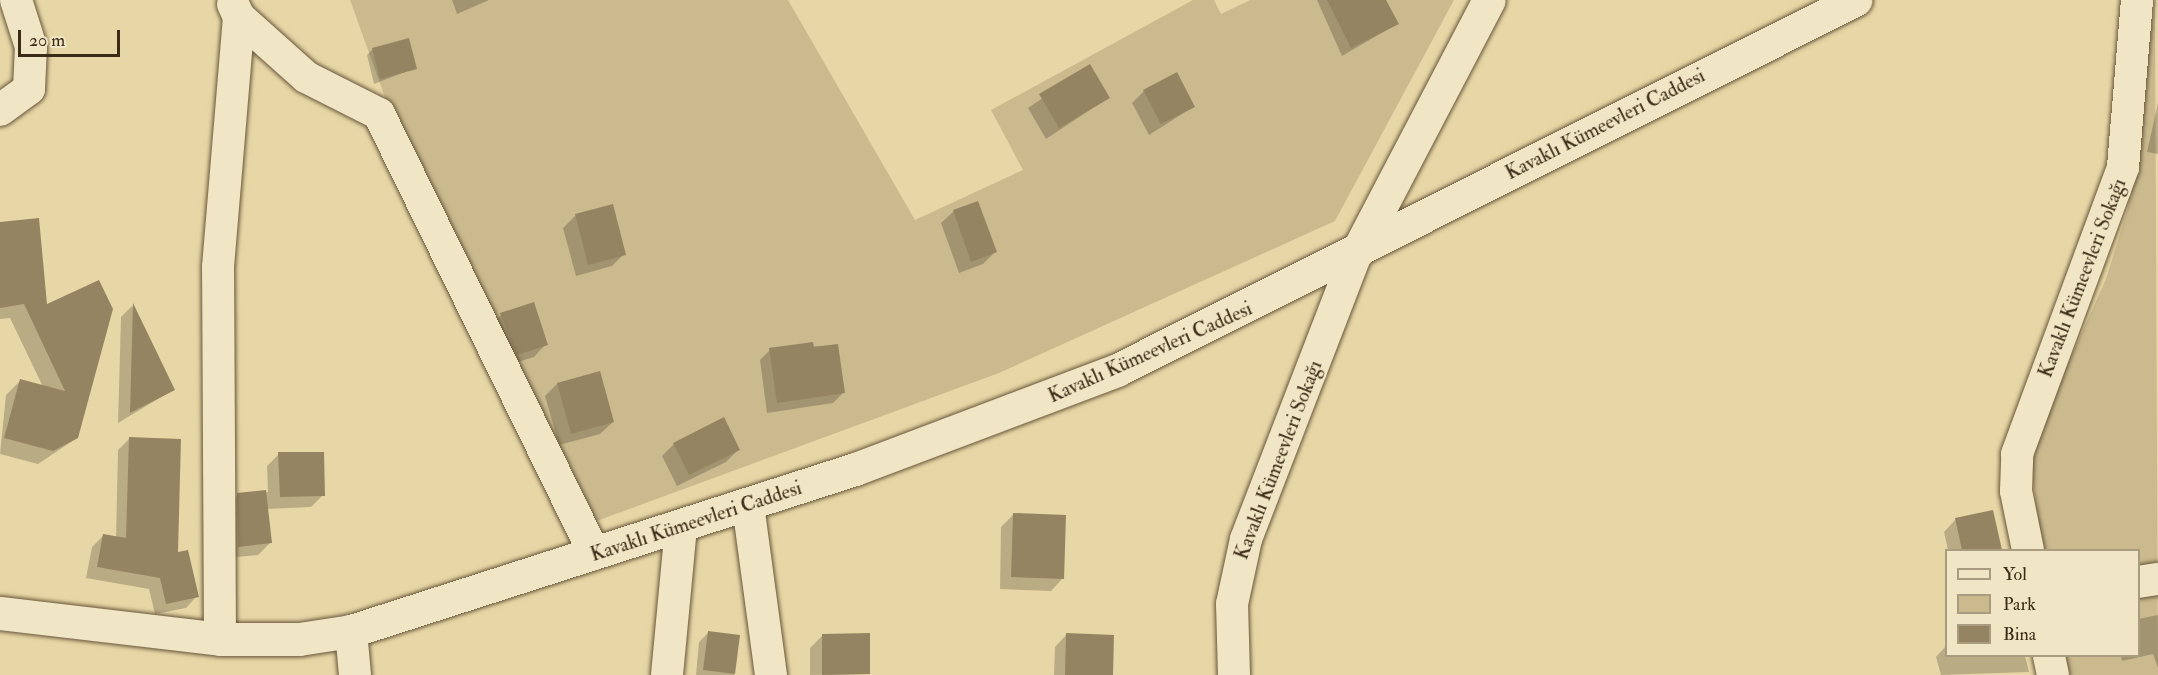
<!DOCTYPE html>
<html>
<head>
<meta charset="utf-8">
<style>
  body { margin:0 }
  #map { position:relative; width:2158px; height:675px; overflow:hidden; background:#e8d7a6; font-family:"IM FELL Double Pica",serif }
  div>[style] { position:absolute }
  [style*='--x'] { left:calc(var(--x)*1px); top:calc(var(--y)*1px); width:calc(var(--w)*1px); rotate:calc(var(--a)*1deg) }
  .green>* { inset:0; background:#cbba8e }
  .shadow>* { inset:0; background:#0003 }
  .building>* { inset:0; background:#958461 }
  .roads { filter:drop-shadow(0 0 2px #67563a) drop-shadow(0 0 2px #67563a) }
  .minor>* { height:32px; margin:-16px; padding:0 16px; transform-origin:16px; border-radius:16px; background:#f0e5c5 }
  .tertiary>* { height:33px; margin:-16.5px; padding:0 16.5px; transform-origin:16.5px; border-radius:16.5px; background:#f0e5c5 }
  span { translate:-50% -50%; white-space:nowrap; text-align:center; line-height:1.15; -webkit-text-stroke:4.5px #f0e5c5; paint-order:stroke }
  .street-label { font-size:20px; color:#3c2b16 }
  .legend { position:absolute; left:1945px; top:549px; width:195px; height:108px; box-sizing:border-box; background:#f0e5c5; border:2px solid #a89b7f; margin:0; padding:8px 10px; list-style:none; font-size:18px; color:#3c2b16 }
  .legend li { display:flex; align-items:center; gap:12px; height:30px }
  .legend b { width:30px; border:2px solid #a89b7f }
  .scale { position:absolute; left:18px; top:30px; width:102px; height:27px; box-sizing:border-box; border:3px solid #3c2b16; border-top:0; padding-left:8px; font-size:18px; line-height:21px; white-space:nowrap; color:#3c2b16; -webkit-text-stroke:4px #f0e5c5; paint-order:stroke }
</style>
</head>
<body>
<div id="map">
  <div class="green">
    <i style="clip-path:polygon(350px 0,788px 0,915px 220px,1023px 170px,991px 110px,1193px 0,1214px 0,1221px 14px,1250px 0,1454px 0,1335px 221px,999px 373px,594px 522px,386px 100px)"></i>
    <i style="clip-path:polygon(2155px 0,2158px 675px,2066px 675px,2063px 656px,2138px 656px,2138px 550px,2042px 550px,2031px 463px,2043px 419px,2106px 279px,2128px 208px)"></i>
  </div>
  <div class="shadow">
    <i style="clip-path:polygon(452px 0,489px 0,457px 14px)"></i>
    <i style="clip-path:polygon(1317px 0,1377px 0,1397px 24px,1342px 56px)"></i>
    <i style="clip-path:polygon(373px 49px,415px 68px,374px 84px,367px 55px)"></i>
    <i style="clip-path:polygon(1089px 66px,1108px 98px,1046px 139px,1028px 108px)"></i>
    <i style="clip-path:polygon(1144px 91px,1193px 107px,1149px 135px,1132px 103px)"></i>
    <i style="clip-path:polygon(2158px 103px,2158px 154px,2147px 152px)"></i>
    <i style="clip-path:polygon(954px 211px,995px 252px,983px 264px,959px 273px,941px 223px)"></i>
    <i style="clip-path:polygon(575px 216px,624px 254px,612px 266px,576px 276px,563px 228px)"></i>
    <i style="clip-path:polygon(0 225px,46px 307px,77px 438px,38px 464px,0 454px,6px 395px,20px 381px,43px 387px,10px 318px,0 319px)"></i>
    <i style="clip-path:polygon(132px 306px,173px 390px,118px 423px,121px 317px)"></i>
    <i style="clip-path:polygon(501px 315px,546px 344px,534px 357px,505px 366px,489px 327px)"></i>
    <i style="clip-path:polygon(836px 345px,843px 393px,833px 403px,767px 413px,760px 360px,770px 350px)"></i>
    <i style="clip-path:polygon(557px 384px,613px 422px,600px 434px,559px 445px,545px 396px)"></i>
    <i style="clip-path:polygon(130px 438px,197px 596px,186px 608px,155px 614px,149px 589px,86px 578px,92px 547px,103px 536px,116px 538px,118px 450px)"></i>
    <i style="clip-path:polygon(674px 444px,738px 450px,726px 462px,677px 486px,662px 456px)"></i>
    <i style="clip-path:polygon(279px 454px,323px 495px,311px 507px,267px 509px,270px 543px,258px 555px,226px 558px,226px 507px,238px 495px,268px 492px,267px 466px)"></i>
    <i style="clip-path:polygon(1992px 512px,2000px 550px,1948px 550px,1944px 532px,1956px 519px)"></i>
    <i style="clip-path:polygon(1014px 514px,1063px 578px,1051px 591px,1000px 589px,1001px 527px)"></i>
    <i style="clip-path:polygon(2158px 615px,2158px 668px,2153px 654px,2122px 661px,2121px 656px,2138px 656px,2138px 619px)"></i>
    <i style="clip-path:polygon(708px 633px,738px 636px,734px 675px,696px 675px,699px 642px)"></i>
    <i style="clip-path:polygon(1067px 634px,1111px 675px,1054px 675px,1055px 647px)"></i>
    <i style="clip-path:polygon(823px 635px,869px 674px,810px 675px,810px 648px)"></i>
    <i style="clip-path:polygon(1946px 646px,1946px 656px,2025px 656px,2029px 672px,1941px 675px,1936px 657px)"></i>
  </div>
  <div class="building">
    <i style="clip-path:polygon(1327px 0,1386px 0,1399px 24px,1351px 48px)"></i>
    <i style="clip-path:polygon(409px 38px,417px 69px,380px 79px,372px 48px)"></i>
    <i style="clip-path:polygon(1090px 64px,1110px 98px,1059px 128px,1039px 94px)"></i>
    <i style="clip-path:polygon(1177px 72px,1195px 107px,1161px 124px,1143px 90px)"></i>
    <i style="clip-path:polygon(978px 201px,997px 252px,971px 262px,953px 210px)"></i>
    <i style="clip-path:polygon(613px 204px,626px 255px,588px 265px,575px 214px)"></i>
    <i style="clip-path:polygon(39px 218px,47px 304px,99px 280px,113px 309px,78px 438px,53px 451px,4px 438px,20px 379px,65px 391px,24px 304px,0 308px,0 222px)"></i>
    <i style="clip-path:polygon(534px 302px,548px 345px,517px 355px,500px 313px)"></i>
    <i style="clip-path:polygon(133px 303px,175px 390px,130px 413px)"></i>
    <i style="clip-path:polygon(813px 342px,814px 347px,838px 344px,845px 393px,777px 403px,769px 348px)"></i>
    <i style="clip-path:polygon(600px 371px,614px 422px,571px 434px,557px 383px)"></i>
    <i style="clip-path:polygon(724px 417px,740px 450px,689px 475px,673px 443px)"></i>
    <i style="clip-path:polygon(129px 437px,181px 439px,178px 552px,188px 550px,199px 597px,166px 604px,160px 578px,97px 567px,103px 534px,126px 538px)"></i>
    <i style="clip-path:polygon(278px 452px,324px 452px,325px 496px,280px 497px)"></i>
    <i style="clip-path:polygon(266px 490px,272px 543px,238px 547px,237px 493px)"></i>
    <i style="clip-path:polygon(1993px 510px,2002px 550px,1962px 550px,1955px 518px)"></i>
    <i style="clip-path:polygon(1013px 513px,1066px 515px,1064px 579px,1011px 577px)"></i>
    <i style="clip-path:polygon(708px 631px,740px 635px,735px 674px,703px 670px)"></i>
    <i style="clip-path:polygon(870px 633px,870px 674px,822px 675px,822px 634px)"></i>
    <i style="clip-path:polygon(1066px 633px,1114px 635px,1113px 675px,1065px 675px)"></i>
  </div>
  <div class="roads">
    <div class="minor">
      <i style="--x:239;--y:17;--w:90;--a:41.8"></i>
      <i style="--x:306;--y:77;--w:82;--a:26.9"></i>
      <i style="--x:379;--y:114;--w:490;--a:63.9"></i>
      <i style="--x:0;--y:110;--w:36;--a:-36"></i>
      <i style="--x:29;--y:89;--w:42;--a:-87.3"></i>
      <i style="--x:31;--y:47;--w:49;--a:-107.7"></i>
      <i style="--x:748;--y:505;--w:172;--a:82.3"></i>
      <i style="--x:2028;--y:550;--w:60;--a:-101.5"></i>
      <i style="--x:2016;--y:491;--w:37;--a:-88"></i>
      <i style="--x:2017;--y:454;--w:306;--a:-69.7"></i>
      <i style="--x:2123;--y:167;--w:168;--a:-85.2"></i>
      <i style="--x:2138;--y:582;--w:20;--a:-9"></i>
      <i style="--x:351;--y:631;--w:44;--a:84.8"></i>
      <i style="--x:220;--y:639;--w:372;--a:-90.3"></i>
      <i style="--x:218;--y:267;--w:251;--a:-85.2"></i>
      <i style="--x:239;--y:17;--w:14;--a:-115"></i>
      <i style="--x:2049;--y:656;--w:19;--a:78"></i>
      <i style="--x:667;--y:675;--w:150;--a:-84.6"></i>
      <i style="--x:1234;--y:675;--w:71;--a:-91.6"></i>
      <i style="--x:1232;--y:604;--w:66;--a:-77.8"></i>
      <i style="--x:1246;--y:539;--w:308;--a:-68.9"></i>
    </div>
    <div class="tertiary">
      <i style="--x:1357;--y:252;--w:284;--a:-62.4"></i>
      <i style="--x:0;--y:613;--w:222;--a:6.7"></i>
      <i style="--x:220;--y:639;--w:79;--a:0"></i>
      <i style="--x:299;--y:639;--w:53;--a:-8.7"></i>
      <i style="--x:351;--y:631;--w:529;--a:-17.82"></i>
      <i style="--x:855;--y:469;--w:280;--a:-20.7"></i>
      <i style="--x:1117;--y:370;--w:826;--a:-26.63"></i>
    </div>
  </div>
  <div class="street-label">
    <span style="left:1605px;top:124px;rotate:-27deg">Kavaklı Kümeevleri Caddesi</span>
    <span style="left:2082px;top:278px;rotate:-69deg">Kavaklı Kümeevleri Sokağı</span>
    <span style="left:1150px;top:352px;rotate:-24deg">Kavaklı Kümeevleri Caddesi</span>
    <span style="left:1278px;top:460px;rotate:-69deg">Kavaklı Kümeevleri Sokağı</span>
    <span style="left:696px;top:521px;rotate:-18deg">Kavaklı Kümeevleri Caddesi</span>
  </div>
  <ul class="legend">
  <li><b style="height:8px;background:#f0e5c5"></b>Yol</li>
  <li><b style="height:16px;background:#cbba8e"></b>Park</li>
  <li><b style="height:16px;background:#958461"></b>Bina</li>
  </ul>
  <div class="scale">20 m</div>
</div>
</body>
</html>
